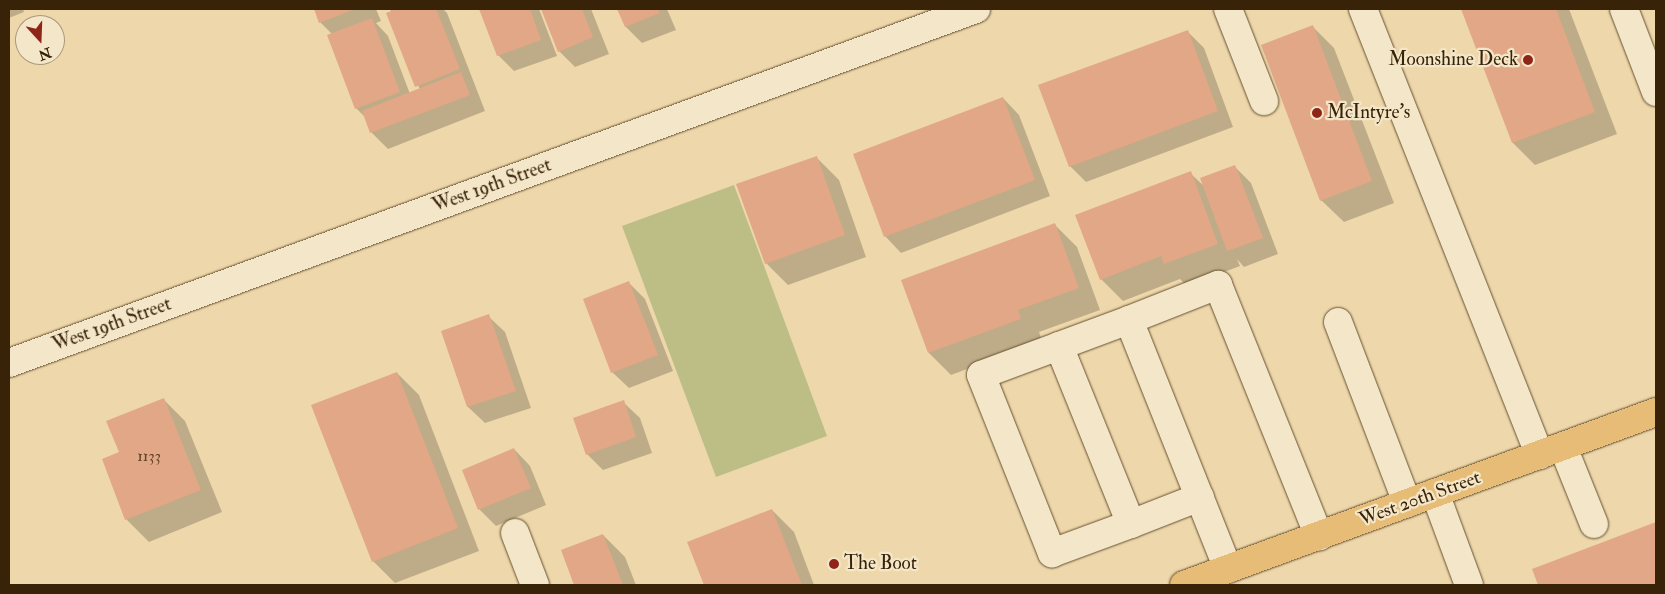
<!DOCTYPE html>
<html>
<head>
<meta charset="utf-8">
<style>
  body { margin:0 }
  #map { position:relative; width:1665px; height:594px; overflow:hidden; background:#eed8ab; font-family:"IM FELL Double Pica",serif }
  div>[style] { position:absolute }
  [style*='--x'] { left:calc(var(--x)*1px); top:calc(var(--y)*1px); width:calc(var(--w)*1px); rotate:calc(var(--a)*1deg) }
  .green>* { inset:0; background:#bcbe86 }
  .shadow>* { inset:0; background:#0003 }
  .building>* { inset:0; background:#e2a786 }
  .roads { filter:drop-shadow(0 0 1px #665031) drop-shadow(0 0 1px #665031) }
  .minor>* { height:28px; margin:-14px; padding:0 14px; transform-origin:14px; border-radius:14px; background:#f4e6c8 }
  .major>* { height:28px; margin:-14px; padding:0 14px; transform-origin:14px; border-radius:14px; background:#e7bc76 }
  .dots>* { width:14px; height:14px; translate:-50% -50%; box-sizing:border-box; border:2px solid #f4e6c8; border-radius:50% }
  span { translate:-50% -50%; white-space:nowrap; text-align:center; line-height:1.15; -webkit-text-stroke:4.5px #f4e6c8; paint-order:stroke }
  .number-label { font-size:16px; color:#624428 }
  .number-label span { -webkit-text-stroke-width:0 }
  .poi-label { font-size:19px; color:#382308 }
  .right { translate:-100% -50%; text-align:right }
  .left { translate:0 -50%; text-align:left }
  .street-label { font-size:19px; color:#382308 }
  .frame { position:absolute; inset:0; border:10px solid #382308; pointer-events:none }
  .north { position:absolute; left:15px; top:15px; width:50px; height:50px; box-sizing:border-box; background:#f4e6c8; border:1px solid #a9987b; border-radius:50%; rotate:160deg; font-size:14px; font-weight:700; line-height:20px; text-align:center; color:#382308 }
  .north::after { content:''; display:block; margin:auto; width:18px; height:22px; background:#8f2418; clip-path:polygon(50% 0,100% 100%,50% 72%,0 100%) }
</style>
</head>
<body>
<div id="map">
  <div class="green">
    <i style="clip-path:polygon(734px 185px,827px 436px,716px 477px,622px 226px)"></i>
  </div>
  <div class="shadow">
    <i style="clip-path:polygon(9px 9px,23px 9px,24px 12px,9px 18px)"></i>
    <i style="clip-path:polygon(315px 9px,376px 9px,381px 21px,376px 23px,388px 36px,410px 94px,420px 90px,390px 9px,443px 9px,447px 13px,485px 111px,388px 149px,372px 133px,365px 117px,356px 108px,333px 35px,320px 22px)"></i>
    <i style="clip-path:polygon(481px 9px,539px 9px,557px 56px,514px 71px,498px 55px)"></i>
    <i style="clip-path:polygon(542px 9px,591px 9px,609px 54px,575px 67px,559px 51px)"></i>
    <i style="clip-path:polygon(619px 9px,667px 9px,676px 30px,642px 43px,626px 27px)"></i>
    <i style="clip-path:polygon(1463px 9px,1569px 9px,1617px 134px,1535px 165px,1513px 143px)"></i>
    <i style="clip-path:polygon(1312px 26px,1334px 48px,1394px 203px,1344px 222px,1321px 200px)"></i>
    <i style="clip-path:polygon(1188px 32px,1204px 48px,1233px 127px,1086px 182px,1070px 166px)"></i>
    <i style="clip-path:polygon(1003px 98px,1019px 115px,1050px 196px,901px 253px,885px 236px)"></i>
    <i style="clip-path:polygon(817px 158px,839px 180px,866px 257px,788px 285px,766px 263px)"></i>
    <i style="clip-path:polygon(1235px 167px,1251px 183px,1278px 254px,1244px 267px,1237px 259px,1240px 266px,1187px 286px,1180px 279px,1123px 301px,1101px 279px,1190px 173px,1204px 186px)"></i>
    <i style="clip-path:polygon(1055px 225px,1077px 247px,1100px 310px,1039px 332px,1042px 341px,951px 375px,929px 353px,902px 281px)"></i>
    <i style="clip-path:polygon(629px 283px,645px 299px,673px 371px,629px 388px,612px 372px)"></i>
    <i style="clip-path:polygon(488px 316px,505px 332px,531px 408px,485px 423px,468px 407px,442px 332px)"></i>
    <i style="clip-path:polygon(397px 373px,419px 395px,479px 551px,395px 583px,373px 561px)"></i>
    <i style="clip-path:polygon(163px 399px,185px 421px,222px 512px,149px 542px,127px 520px,103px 460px,120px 453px)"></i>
    <i style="clip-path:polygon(623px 402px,640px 418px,652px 453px,603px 470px,587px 454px)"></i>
    <i style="clip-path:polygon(514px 449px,530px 466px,546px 505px,496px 526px,479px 509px)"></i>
    <i style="clip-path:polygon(772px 510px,794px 532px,814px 585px,705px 585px,689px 543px)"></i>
    <i style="clip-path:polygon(1656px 523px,1656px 585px,1540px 585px,1534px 570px)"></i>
    <i style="clip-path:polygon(603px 535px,625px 557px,636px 585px,575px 585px,562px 550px)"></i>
  </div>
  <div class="building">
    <i style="clip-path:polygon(314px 9px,355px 9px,319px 23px)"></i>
    <i style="clip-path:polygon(397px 9px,436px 9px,460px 69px,415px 87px,386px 13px)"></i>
    <i style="clip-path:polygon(479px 9px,530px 9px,541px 40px,497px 56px)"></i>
    <i style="clip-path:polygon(541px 9px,582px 9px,593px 37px,558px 52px)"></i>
    <i style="clip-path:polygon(617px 9px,658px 9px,660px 13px,625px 27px)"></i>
    <i style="clip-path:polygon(1461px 9px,1556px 9px,1595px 112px,1512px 143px)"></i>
    <i style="clip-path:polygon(372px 18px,400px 92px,355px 109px,327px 35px)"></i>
    <i style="clip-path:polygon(1313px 25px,1372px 181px,1320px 201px,1261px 45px)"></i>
    <i style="clip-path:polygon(1188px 30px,1218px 111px,1069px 167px,1038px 85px)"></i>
    <i style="clip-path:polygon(461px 72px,470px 95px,370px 133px,362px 111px)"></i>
    <i style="clip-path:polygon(1003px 97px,1035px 180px,884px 237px,853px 154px)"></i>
    <i style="clip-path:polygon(817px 156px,845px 235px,765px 264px,736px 184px)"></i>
    <i style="clip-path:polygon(1235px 165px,1263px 238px,1227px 251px,1200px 178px)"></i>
    <i style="clip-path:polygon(1191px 171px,1218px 244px,1164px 264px,1161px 256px,1100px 280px,1075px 215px)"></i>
    <i style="clip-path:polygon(1055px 223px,1079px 288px,1018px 310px,1021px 319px,928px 353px,901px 280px)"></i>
    <i style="clip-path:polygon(629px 281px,658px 355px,611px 373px,583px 299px)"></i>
    <i style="clip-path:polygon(489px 314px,516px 391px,467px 407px,441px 331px)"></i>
    <i style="clip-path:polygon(397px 372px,458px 528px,372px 562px,311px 405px)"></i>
    <i style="clip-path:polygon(164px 398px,201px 490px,125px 520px,102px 459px,119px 452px,106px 421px)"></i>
    <i style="clip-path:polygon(624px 400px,636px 437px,586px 455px,573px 418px)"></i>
    <i style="clip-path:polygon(514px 448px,531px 488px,478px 510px,462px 470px)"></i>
    <i style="clip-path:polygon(772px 509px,802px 585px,704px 585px,687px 542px)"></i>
    <i style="clip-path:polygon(1656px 522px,1656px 585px,1538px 585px,1532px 569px)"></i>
    <i style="clip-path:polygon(603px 534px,623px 585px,574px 585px,561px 550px)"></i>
  </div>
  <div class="roads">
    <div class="minor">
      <i style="--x:1228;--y:9;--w:99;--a:68.6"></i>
      <i style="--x:1363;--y:9;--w:480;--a:68.4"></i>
      <i style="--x:1624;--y:9;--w:89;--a:68.9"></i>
      <i style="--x:1129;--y:320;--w:75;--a:159.6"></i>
      <i style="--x:1059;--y:346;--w:192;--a:68"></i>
      <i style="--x:1131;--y:524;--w:74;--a:-21.4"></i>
      <i style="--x:1338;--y:322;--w:194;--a:69.1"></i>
      <i style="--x:1059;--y:346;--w:83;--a:159.6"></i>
      <i style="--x:981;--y:375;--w:192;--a:68.3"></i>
      <i style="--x:1052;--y:553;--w:84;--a:-20.2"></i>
      <i style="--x:9;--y:363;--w:1030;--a:-20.11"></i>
      <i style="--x:1563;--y:447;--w:83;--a:68.1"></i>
      <i style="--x:1435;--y:493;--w:98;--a:69.7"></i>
      <i style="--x:515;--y:533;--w:56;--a:69"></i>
      <i style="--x:1228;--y:569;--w:268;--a:-111.7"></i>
      <i style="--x:1129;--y:320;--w:96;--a:-21.5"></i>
      <i style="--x:1218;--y:285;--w:271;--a:68.1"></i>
    </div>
    <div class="major">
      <i style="--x:1184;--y:585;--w:503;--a:-20.13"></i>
    </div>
  </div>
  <div class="dots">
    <i style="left:1528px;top:60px;background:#8f2418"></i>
    <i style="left:1317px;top:113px;background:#8f2418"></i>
    <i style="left:834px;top:564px;background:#8f2418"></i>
  </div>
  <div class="number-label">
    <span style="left:149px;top:456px">1133</span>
  </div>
  <div class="poi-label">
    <span class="right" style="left:1518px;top:60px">Moonshine Deck</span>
    <span class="left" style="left:1327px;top:113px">McIntyre's</span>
    <span class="left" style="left:844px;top:564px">The Boot</span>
  </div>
  <div class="street-label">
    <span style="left:492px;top:186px;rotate:-20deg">West 19th Street</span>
    <span style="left:112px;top:325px;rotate:-20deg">West 19th Street</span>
    <span style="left:1420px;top:499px;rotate:-20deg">West 20th Street</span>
  </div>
  <div class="frame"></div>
  <div class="north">N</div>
</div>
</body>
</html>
